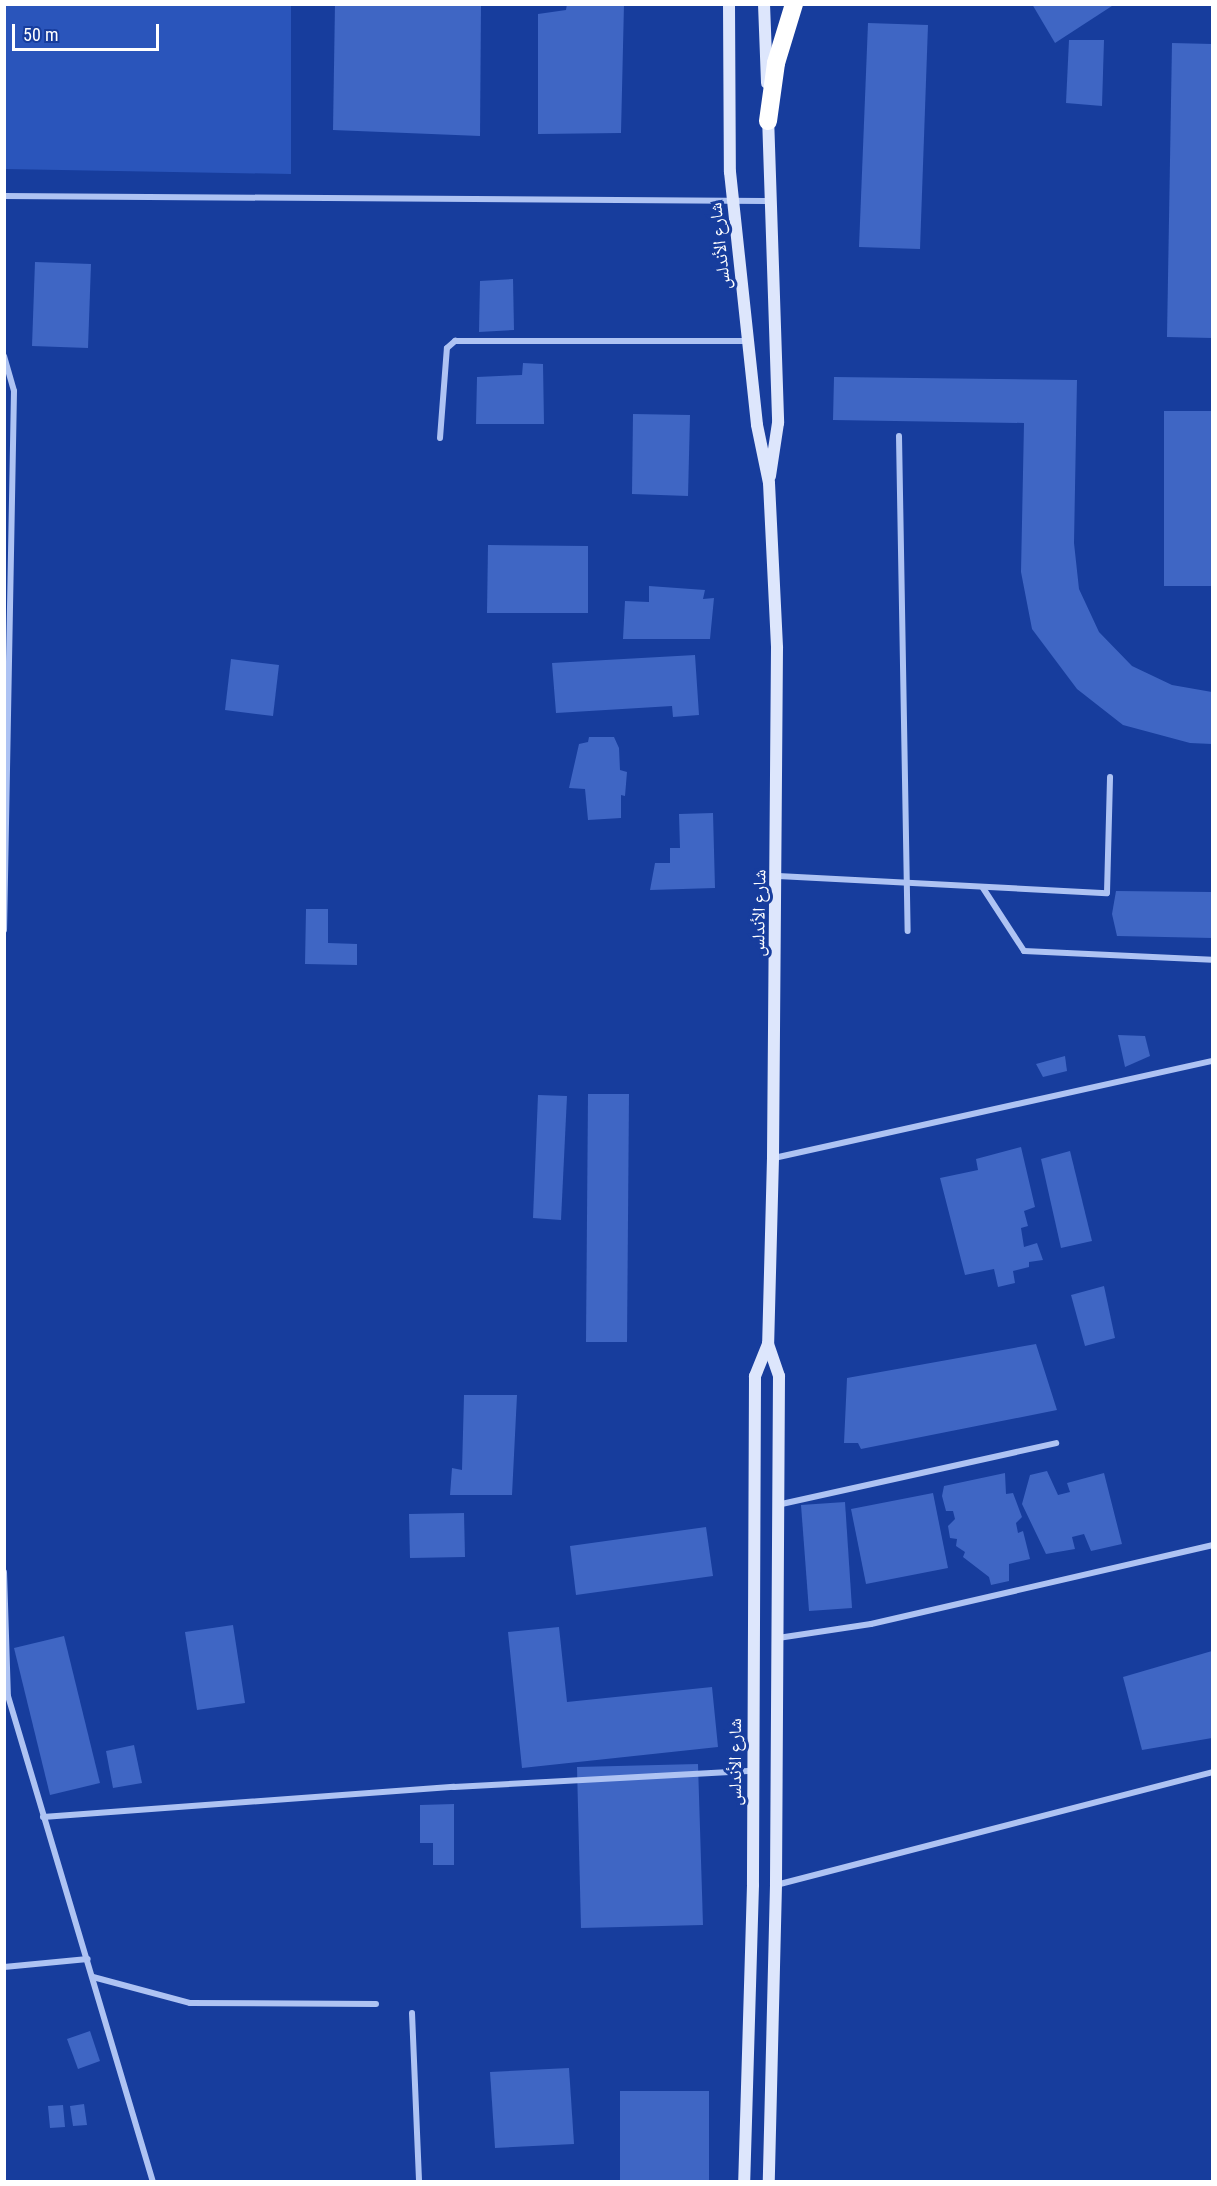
<!DOCTYPE html>
<html>
<head>
<meta charset="utf-8">
<style>
  body { margin:0 }
  #map { position:relative; width:1217px; height:2186px; overflow:hidden; background:#173d9d; font-family:"Roboto Condensed","Noto Naskh Arabic",sans-serif }
  div>[style] { position:absolute }
  [style*='--x'] { left:calc(var(--x)*1px); top:calc(var(--y)*1px); width:calc(var(--w)*1px); rotate:calc(var(--a)*1deg) }
  .green>* { inset:0; background:#2a55bb }
  .building>* { inset:0; background:#3f66c4 }
  .street>* { height:6px; margin:-3px; padding:0 3px; transform-origin:3px; border-radius:3px; background:#aec3f3 }
  .secondary>* { height:12px; margin:-6px; padding:0 6px; transform-origin:6px; border-radius:6px; background:#dde6fc }
  .highway>* { height:18px; margin:-9px; padding:0 9px; transform-origin:9px; border-radius:9px; background:#fff }
  span { translate:-50% -50%; white-space:nowrap; text-align:center; line-height:1.15; -webkit-text-stroke:6px #173d9d; paint-order:stroke }
  .street-label { font-size:18px; color:#fff }
  .frame { position:absolute; inset:0; border:6px solid #fff; pointer-events:none }
  .scale { position:absolute; left:12px; top:24px; width:147px; height:27px; box-sizing:border-box; border:3px solid #fff; border-top:0; padding-left:8px; font-size:18px; line-height:21px; white-space:nowrap; color:#fff; -webkit-text-stroke:4px #173d9d; paint-order:stroke }
</style>
</head>
<body>
<div id="map">
  <div class="green">
    <i style="clip-path:polygon(5px 4px,291px 5px,291px 174px,5px 169px)"></i>
  </div>
  <div class="building">
    <i style="clip-path:polygon(335px 4px,481px 4px,480px 136px,333px 130px)"></i>
    <i style="clip-path:polygon(567px 4px,624px 4px,621px 133px,538px 134px,538px 14px,566px 10px)"></i>
    <i style="clip-path:polygon(1032px 4px,1115px 4px,1055px 43px)"></i>
    <i style="clip-path:polygon(868px 23px,928px 25px,920px 249px,859px 247px)"></i>
    <i style="clip-path:polygon(1069px 40px,1104px 40px,1102px 106px,1066px 103px)"></i>
    <i style="clip-path:polygon(1172px 43px,1212px 44px,1212px 338px,1167px 337px)"></i>
    <i style="clip-path:polygon(35px 262px,91px 264px,88px 348px,32px 346px)"></i>
    <i style="clip-path:polygon(513px 279px,514px 330px,479px 332px,480px 281px)"></i>
    <i style="clip-path:polygon(523px 363px,543px 364px,544px 424px,476px 424px,477px 377px,522px 375px)"></i>
    <i style="clip-path:polygon(834px 377px,1077px 380px,1074px 543px,1079px 589px,1099px 632px,1132px 666px,1172px 685px,1212px 692px,1212px 744px,1190px 743px,1123px 725px,1077px 689px,1032px 629px,1021px 572px,1024px 423px,833px 420px)"></i>
    <i style="clip-path:polygon(1164px 411px,1212px 411px,1212px 586px,1164px 586px)"></i>
    <i style="clip-path:polygon(633px 414px,690px 415px,688px 496px,632px 494px)"></i>
    <i style="clip-path:polygon(488px 545px,588px 546px,588px 613px,487px 613px)"></i>
    <i style="clip-path:polygon(649px 586px,705px 590px,703px 599px,714px 598px,710px 639px,623px 639px,625px 601px,649px 602px)"></i>
    <i style="clip-path:polygon(695px 655px,699px 715px,673px 717px,672px 706px,556px 713px,552px 663px)"></i>
    <i style="clip-path:polygon(231px 659px,279px 665px,273px 716px,225px 710px)"></i>
    <i style="clip-path:polygon(589px 737px,614px 737px,619px 748px,620px 770px,627px 772px,625px 796px,621px 795px,621px 818px,588px 820px,585px 789px,569px 788px,579px 744px,588px 742px)"></i>
    <i style="clip-path:polygon(713px 813px,715px 888px,650px 890px,655px 863px,670px 863px,670px 848px,680px 848px,679px 814px)"></i>
    <i style="clip-path:polygon(1116px 891px,1212px 892px,1212px 938px,1117px 936px,1112px 914px)"></i>
    <i style="clip-path:polygon(306px 909px,328px 909px,328px 943px,357px 944px,357px 965px,305px 964px)"></i>
    <i style="clip-path:polygon(1118px 1035px,1145px 1036px,1150px 1056px,1125px 1067px)"></i>
    <i style="clip-path:polygon(1065px 1056px,1067px 1071px,1043px 1077px,1036px 1064px)"></i>
    <i style="clip-path:polygon(588px 1094px,629px 1094px,627px 1342px,586px 1342px)"></i>
    <i style="clip-path:polygon(538px 1095px,567px 1096px,561px 1220px,533px 1218px)"></i>
    <i style="clip-path:polygon(1021px 1147px,1035px 1207px,1024px 1211px,1028px 1226px,1021px 1228px,1024px 1247px,1037px 1243px,1043px 1260px,1029px 1262px,1029px 1267px,1013px 1271px,1015px 1283px,998px 1287px,994px 1269px,965px 1275px,940px 1178px,978px 1170px,976px 1159px)"></i>
    <i style="clip-path:polygon(1070px 1151px,1092px 1241px,1061px 1248px,1041px 1159px)"></i>
    <i style="clip-path:polygon(1104px 1286px,1115px 1338px,1085px 1346px,1071px 1295px)"></i>
    <i style="clip-path:polygon(1036px 1344px,1057px 1410px,861px 1449px,858px 1443px,844px 1443px,847px 1378px)"></i>
    <i style="clip-path:polygon(464px 1395px,517px 1395px,512px 1495px,450px 1495px,452px 1468px,462px 1470px)"></i>
    <i style="clip-path:polygon(1047px 1471px,1058px 1495px,1070px 1492px,1067px 1483px,1104px 1473px,1122px 1544px,1091px 1551px,1084px 1534px,1072px 1537px,1075px 1549px,1046px 1554px,1022px 1504px,1030px 1475px)"></i>
    <i style="clip-path:polygon(1005px 1473px,1006px 1494px,1013px 1493px,1022px 1517px,1016px 1523px,1018px 1533px,1023px 1531px,1030px 1559px,1009px 1564px,1009px 1581px,991px 1585px,989px 1577px,963px 1557px,965px 1552px,956px 1546px,957px 1539px,950px 1538px,948px 1526px,955px 1519px,953px 1511px,946px 1511px,942px 1496px,944px 1486px)"></i>
    <i style="clip-path:polygon(933px 1493px,948px 1568px,866px 1584px,851px 1509px)"></i>
    <i style="clip-path:polygon(845px 1502px,852px 1608px,809px 1611px,801px 1505px)"></i>
    <i style="clip-path:polygon(464px 1513px,465px 1557px,410px 1558px,409px 1514px)"></i>
    <i style="clip-path:polygon(706px 1527px,713px 1576px,576px 1595px,570px 1546px)"></i>
    <i style="clip-path:polygon(233px 1625px,245px 1703px,197px 1710px,185px 1632px)"></i>
    <i style="clip-path:polygon(559px 1627px,567px 1702px,712px 1687px,718px 1747px,522px 1768px,508px 1632px)"></i>
    <i style="clip-path:polygon(64px 1636px,100px 1783px,50px 1795px,14px 1648px)"></i>
    <i style="clip-path:polygon(1212px 1651px,1212px 1738px,1142px 1750px,1123px 1677px)"></i>
    <i style="clip-path:polygon(134px 1745px,142px 1783px,113px 1788px,106px 1751px)"></i>
    <i style="clip-path:polygon(698px 1764px,703px 1925px,581px 1928px,577px 1767px)"></i>
    <i style="clip-path:polygon(454px 1804px,454px 1865px,433px 1865px,433px 1843px,420px 1843px,420px 1805px)"></i>
    <i style="clip-path:polygon(90px 2031px,100px 2061px,78px 2069px,67px 2039px)"></i>
    <i style="clip-path:polygon(569px 2068px,574px 2144px,495px 2148px,490px 2072px)"></i>
    <i style="clip-path:polygon(620px 2091px,709px 2091px,709px 2182px,620px 2182px)"></i>
    <i style="clip-path:polygon(84px 2104px,87px 2125px,73px 2126px,70px 2106px)"></i>
    <i style="clip-path:polygon(63px 2105px,65px 2127px,50px 2128px,48px 2106px)"></i>
  </div>
  <div class="street">
    <i style="--x:4;--y:196;--w:764;--a:0.37"></i>
    <i style="--x:4;--y:356;--w:36;--a:74"></i>
    <i style="--x:14;--y:391;--w:539;--a:91.06"></i>
    <i style="--x:899;--y:436;--w:495;--a:89"></i>
    <i style="--x:440;--y:438;--w:90;--a:-85.6"></i>
    <i style="--x:447;--y:348;--w:11;--a:-41"></i>
    <i style="--x:455;--y:341;--w:293;--a:0"></i>
    <i style="--x:778;--y:876;--w:329;--a:3"></i>
    <i style="--x:1107;--y:893;--w:116;--a:-88.5"></i>
    <i style="--x:983;--y:888;--w:75;--a:56.9"></i>
    <i style="--x:1024;--y:951;--w:188;--a:2.7"></i>
    <i style="--x:774;--y:1158;--w:449;--a:-12.5"></i>
    <i style="--x:777;--y:1505;--w:286;--a:-12.5"></i>
    <i style="--x:4;--y:1572;--w:124;--a:88.2"></i>
    <i style="--x:8;--y:1696;--w:507;--a:73.39"></i>
    <i style="--x:778;--y:1638;--w:94;--a:-8.6"></i>
    <i style="--x:871;--y:1624;--w:350;--a:-13"></i>
    <i style="--x:43;--y:1817;--w:412;--a:-4.2"></i>
    <i style="--x:454;--y:1787;--w:299;--a:-3.1"></i>
    <i style="--x:776;--y:1885;--w:450;--a:-14.5"></i>
    <i style="--x:4;--y:1967;--w:84;--a:-5.4"></i>
    <i style="--x:93;--y:1977;--w:100;--a:15"></i>
    <i style="--x:190;--y:2003;--w:186;--a:0.3"></i>
    <i style="--x:412;--y:2013;--w:169;--a:87.6"></i>
  </div>
  <div class="secondary">
    <i style="--x:729;--y:4;--w:168;--a:89.7"></i>
    <i style="--x:730;--y:172;--w:254;--a:83.9"></i>
    <i style="--x:757;--y:425;--w:59;--a:78.3"></i>
    <i style="--x:769;--y:483;--w:165;--a:87.2"></i>
    <i style="--x:777;--y:648;--w:510;--a:90.45"></i>
    <i style="--x:773;--y:1158;--w:186;--a:91.5"></i>
    <i style="--x:768;--y:1344;--w:35;--a:112"></i>
    <i style="--x:755;--y:1376;--w:509;--a:90.23"></i>
    <i style="--x:753;--y:1885;--w:297;--a:91.7"></i>
    <i style="--x:764;--y:4;--w:79;--a:87.8"></i>
    <i style="--x:768;--y:116;--w:307;--a:88.1"></i>
    <i style="--x:778;--y:423;--w:54;--a:98.6"></i>
    <i style="--x:768;--y:1344;--w:34;--a:71"></i>
    <i style="--x:779;--y:1376;--w:509;--a:90.34"></i>
    <i style="--x:776;--y:1885;--w:297;--a:91.4"></i>
  </div>
  <div class="highway">
    <i style="--x:768;--y:121;--w:59;--a:-82.1"></i>
    <i style="--x:776;--y:63;--w:62;--a:-73"></i>
  </div>
  <div class="street-label">
    <span style="left:720px;top:246px;rotate:-96deg">شارع الأندلس</span>
    <span style="left:759px;top:913px;rotate:-89deg">شارع الأندلس</span>
    <span style="left:735px;top:1762px;rotate:-90deg">شارع الأندلس</span>
  </div>
  <div class="frame"></div>
  <div class="scale">50 m</div>
</div>
</body>
</html>
